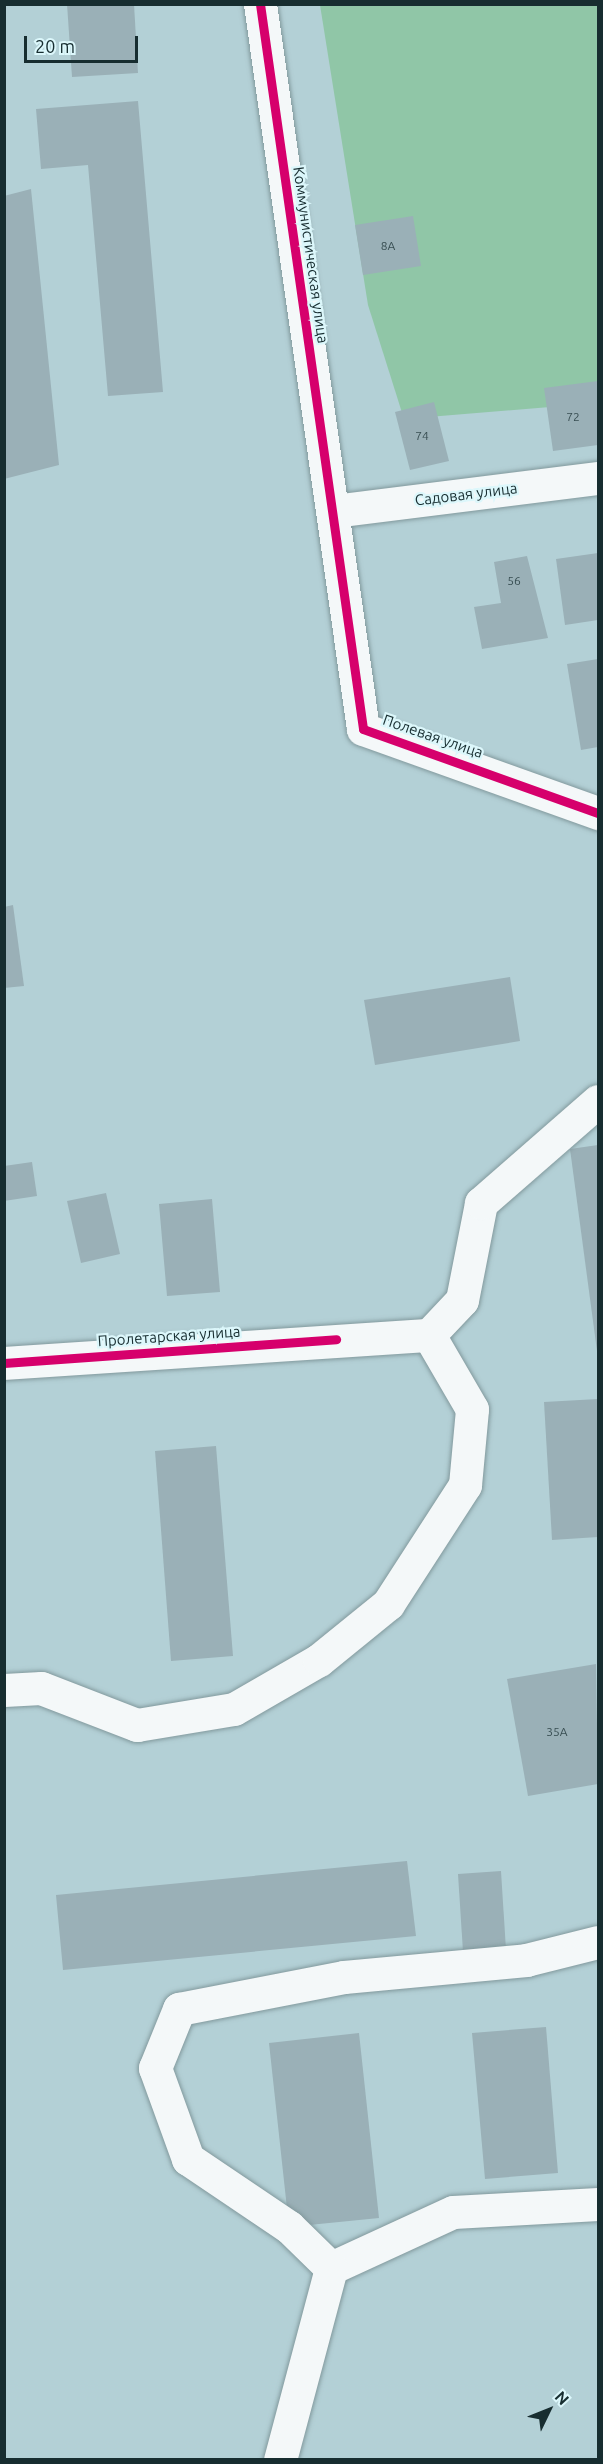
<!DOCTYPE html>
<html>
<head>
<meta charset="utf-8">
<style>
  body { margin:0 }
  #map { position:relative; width:603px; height:2464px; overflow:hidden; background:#b3d0d6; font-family:Ubuntu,sans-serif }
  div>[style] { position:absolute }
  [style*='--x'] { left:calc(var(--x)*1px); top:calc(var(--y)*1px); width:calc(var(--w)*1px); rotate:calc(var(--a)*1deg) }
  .green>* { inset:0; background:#90c6a7 }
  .building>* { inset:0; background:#9ab0b7 }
  .roads { filter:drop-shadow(0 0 2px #82999d) drop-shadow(0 0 2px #82999d) }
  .minor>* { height:33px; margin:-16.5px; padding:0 16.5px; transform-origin:16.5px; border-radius:16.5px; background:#f4f8f9 }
  .cycleway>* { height:9px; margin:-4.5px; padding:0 4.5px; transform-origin:4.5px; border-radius:4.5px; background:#d6006c }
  span { translate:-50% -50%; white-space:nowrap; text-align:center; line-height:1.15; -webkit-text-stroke:4.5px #dcf7fb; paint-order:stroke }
  .number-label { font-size:12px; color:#384e52 }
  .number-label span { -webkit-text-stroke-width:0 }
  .street-label { font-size:15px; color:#172d30 }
  .frame { position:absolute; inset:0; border:6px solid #172d30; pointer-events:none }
  .north { position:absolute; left:519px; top:2380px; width:60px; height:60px; -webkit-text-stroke:4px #dcf7fb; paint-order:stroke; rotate:47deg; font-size:16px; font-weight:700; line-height:24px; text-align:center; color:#172d30 }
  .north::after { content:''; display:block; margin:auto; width:21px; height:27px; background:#172d30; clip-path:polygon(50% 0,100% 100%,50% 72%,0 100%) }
  .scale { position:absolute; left:24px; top:36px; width:114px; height:27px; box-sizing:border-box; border:3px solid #172d30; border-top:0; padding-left:8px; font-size:18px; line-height:21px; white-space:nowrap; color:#172d30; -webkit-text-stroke:4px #dcf7fb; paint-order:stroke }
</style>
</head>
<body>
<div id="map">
  <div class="green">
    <i style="clip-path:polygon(320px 5px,598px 5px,598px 403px,404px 419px,368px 305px)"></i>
  </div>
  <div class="building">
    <i style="clip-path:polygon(67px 4px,134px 4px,138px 73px,72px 77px)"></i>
    <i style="clip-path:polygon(138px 101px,163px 392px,108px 396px,88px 165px,41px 169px,36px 109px)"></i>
    <i style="clip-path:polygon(31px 189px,59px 465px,4px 479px,4px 196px)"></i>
    <i style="clip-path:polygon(413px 216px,421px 266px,363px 275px,355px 225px)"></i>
    <i style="clip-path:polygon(598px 381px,598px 445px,553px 451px,544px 388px)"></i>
    <i style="clip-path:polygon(434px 402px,449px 461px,410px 470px,395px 412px)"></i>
    <i style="clip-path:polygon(598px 553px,598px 620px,565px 625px,556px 559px)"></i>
    <i style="clip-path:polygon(527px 556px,548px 638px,482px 649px,474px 607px,501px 603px,494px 562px)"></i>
    <i style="clip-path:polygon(598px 659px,598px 747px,581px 750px,567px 664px)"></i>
    <i style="clip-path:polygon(13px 905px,24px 986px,4px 988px,4px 907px)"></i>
    <i style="clip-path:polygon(510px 977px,520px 1041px,375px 1065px,364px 1000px)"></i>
    <i style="clip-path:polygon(598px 1145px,598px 1351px,597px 1351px,570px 1149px)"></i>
    <i style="clip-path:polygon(32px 1162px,37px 1196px,4px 1201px,4px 1166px)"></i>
    <i style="clip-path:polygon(106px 1193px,120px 1254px,81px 1263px,67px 1201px)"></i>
    <i style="clip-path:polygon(212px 1199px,220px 1292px,167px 1296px,159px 1204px)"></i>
    <i style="clip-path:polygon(598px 1399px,598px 1537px,552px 1540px,544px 1402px)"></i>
    <i style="clip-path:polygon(216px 1446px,233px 1656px,171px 1661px,155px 1451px)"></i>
    <i style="clip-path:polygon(596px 1664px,598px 1784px,528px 1796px,507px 1679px)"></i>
    <i style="clip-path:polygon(407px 1861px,416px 1936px,63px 1970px,56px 1895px)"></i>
    <i style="clip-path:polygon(501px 1871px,506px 1950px,463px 1952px,458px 1874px)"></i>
    <i style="clip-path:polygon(546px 2027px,558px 2173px,485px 2179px,472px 2033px)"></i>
    <i style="clip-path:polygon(359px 2033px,379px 2218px,289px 2227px,269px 2043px)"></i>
  </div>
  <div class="roads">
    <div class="minor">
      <i style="--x:260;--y:4;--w:732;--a:81.91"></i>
      <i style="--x:363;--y:729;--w:250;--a:19.7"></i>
      <i style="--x:333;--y:511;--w:267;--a:-7.1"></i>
      <i style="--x:4;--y:1363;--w:426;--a:-3.8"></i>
      <i style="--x:429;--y:1335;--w:48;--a:-46.7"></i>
      <i style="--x:462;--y:1300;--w:99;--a:-78.9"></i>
      <i style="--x:481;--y:1203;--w:155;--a:-41.1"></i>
      <i style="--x:4;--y:1690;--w:37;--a:-3"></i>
      <i style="--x:41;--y:1688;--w:103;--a:21.1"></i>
      <i style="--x:137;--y:1725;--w:98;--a:-9.4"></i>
      <i style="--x:234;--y:1709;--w:98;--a:-30"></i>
      <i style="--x:319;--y:1660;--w:89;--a:-39.1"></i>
      <i style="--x:388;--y:1604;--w:142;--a:-57.1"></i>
      <i style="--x:465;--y:1485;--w:76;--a:-84.7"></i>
      <i style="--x:472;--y:1409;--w:86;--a:-120.2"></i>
      <i style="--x:331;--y:2268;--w:134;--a:-24.7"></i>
      <i style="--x:453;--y:2212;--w:145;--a:-3.2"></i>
      <i style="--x:280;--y:2460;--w:199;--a:-75.1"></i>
      <i style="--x:331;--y:2268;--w:59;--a:-135.7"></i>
      <i style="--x:289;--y:2227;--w:122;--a:-146"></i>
      <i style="--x:188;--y:2159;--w:97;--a:-109.9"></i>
      <i style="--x:155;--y:2068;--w:64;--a:-67.9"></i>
      <i style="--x:179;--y:2009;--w:168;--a:-11"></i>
      <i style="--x:344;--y:1977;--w:183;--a:-5.3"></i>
      <i style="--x:526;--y:1960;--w:74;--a:-14"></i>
    </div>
  </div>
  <div class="cycleway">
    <i style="--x:260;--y:4;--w:732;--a:81.91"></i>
    <i style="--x:363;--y:729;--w:250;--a:19.7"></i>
    <i style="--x:4;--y:1363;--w:333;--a:-4.1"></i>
  </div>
  <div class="number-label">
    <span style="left:388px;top:246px">8А</span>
    <span style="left:573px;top:417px">72</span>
    <span style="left:422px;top:436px">74</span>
    <span style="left:514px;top:581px">56</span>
    <span style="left:557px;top:1732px">35А</span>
  </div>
  <div class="street-label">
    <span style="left:311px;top:255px;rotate:82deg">Коммунистическая улица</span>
    <span style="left:466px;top:494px;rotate:-7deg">Садовая улица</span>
    <span style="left:433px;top:736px;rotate:19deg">Полевая улица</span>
    <span style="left:169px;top:1336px;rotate:-4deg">Пролетарская улица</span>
  </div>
  <div class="frame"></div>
  <div class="north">N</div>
  <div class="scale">20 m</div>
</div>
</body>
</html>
